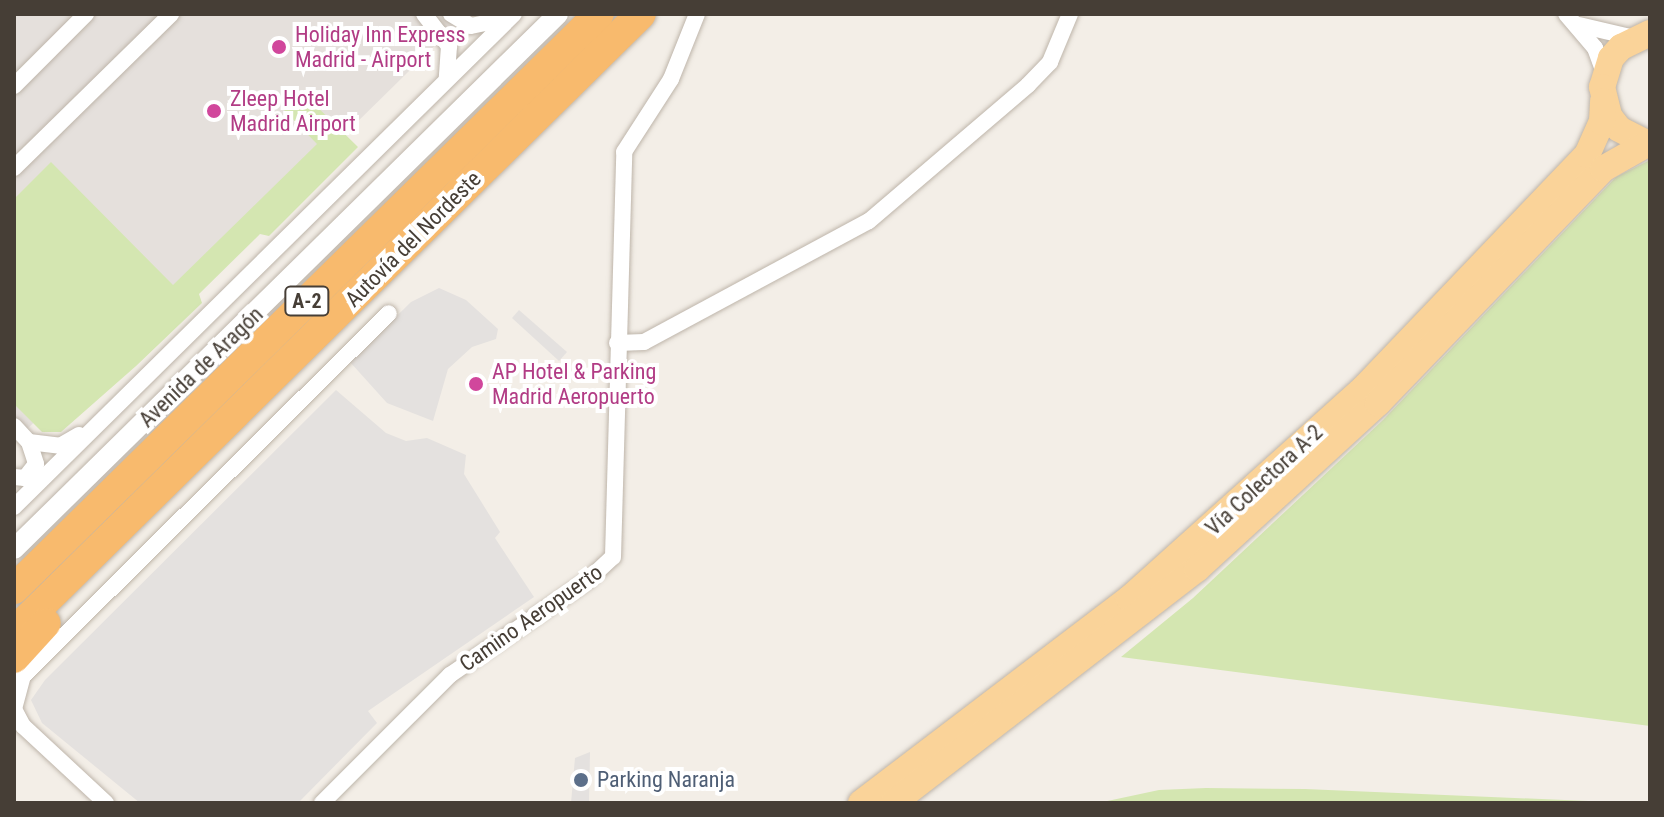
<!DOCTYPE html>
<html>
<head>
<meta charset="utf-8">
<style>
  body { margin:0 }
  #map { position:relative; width:1664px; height:817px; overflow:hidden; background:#f3eee7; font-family:"Roboto Condensed",sans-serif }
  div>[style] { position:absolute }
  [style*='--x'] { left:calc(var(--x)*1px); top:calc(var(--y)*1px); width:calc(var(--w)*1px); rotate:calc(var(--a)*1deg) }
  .industrial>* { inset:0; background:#e5e0dc }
  .green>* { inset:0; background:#d4e6b1 }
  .parking>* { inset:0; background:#e4e1df }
  .roads { filter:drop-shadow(0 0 2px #beb5aa) drop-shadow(0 0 2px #beb5aa) }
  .minor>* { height:16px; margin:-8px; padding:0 8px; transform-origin:8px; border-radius:8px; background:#fff }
  .tertiary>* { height:20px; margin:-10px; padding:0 10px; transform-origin:10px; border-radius:10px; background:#fff }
  .primary>* { height:26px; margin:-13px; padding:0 13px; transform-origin:13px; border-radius:13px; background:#fad399 }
  .motorway>* { height:30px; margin:-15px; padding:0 15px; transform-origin:15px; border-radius:15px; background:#f8ba6d }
  .dots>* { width:22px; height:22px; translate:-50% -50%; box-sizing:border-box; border:4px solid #fff; border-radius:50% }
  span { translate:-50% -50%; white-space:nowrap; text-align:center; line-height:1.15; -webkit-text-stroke:8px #fff; paint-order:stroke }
  .shield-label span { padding:2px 6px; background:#fff; border:2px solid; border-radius:6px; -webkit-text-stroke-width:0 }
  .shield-label { font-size:20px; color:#463e36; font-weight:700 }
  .hotel-label { font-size:22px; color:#b23c85 }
  .left { translate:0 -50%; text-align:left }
  .street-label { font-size:22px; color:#463e36 }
  .service-label { font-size:22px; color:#4e5e75 }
  .frame { position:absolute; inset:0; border:16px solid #463e36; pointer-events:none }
</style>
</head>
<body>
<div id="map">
  <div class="industrial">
    <i style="clip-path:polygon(14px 14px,467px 14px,345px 134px,14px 441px)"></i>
  </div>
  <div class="green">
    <i style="clip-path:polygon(302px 92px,358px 147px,269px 236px,260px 234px,199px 294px,202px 303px,136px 366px,61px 432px,42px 432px,14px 404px,14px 199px,51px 162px,173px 285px,317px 144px,284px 110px)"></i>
    <i style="clip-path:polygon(1650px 160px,1650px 726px,1121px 657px,1193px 598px,1383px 420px,1616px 177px)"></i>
    <i style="clip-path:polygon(1206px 788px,1305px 789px,1635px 803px,1098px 803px,1159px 790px)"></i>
  </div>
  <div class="parking">
    <i style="clip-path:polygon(439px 288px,466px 300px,498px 329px,496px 339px,472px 347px,448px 369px,433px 421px,387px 403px,350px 362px,411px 302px)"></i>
    <i style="clip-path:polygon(519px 310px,567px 352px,559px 361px,512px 318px)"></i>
    <i style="clip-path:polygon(336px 390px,386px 433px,406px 441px,427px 438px,466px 455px,464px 474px,500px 532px,495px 538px,534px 597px,368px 711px,377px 723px,298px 803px,140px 803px,42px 723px,31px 700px,45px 680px)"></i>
    <i style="clip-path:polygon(590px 752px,589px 803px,571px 803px,575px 758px)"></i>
  </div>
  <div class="roads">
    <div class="minor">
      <i style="--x:424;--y:14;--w:41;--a:52"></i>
      <i style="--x:449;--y:46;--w:32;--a:94"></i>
      <i style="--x:451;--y:14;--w:23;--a:31"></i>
      <i style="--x:471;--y:26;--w:34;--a:-12"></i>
      <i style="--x:1566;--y:14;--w:45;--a:49.5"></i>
      <i style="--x:1595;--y:48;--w:27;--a:70"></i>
      <i style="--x:1579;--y:25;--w:57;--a:13.1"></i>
      <i style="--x:14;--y:86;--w:102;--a:-45"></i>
      <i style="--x:14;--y:168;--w:220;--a:-44.4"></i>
      <i style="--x:617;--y:343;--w:27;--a:-2"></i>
      <i style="--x:644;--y:342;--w:255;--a:-28.3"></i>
      <i style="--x:869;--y:221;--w:209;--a:-40.5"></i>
      <i style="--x:1028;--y:85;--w:32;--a:-46"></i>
      <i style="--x:1050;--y:62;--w:52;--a:-67.4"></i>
      <i style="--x:14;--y:426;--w:22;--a:47"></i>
      <i style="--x:29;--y:442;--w:23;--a:72"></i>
      <i style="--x:36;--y:464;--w:18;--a:128"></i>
      <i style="--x:25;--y:478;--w:11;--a:-175"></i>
      <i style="--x:29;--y:442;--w:31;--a:7"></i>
      <i style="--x:60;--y:446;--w:22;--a:-30"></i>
      <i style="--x:14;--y:507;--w:702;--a:-44.6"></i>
      <i style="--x:106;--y:803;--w:113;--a:-137.1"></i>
      <i style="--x:23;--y:726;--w:19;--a:-118"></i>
      <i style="--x:14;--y:709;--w:34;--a:-75"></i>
      <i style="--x:23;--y:676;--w:515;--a:-44.76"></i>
      <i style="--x:322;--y:803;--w:181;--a:-45"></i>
      <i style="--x:450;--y:675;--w:166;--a:-34.5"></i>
      <i style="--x:587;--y:581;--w:35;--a:-43"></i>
      <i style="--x:613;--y:557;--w:405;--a:-88.4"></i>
      <i style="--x:624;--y:152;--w:87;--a:-57.2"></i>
      <i style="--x:671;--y:79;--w:70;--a:-68.2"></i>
    </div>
    <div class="tertiary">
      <i style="--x:14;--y:549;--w:763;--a:-44.52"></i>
    </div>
    <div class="primary">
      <i style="--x:1650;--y:33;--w:32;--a:154"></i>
      <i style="--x:1621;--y:47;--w:15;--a:132"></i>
      <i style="--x:1611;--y:58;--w:30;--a:107"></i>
      <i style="--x:1602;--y:87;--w:30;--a:76"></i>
      <i style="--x:1609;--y:116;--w:16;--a:52"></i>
      <i style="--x:1619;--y:129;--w:35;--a:27"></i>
      <i style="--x:861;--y:803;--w:337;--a:-37.3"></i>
      <i style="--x:1129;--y:599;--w:316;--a:-41.9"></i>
      <i style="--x:1364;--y:388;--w:323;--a:-46.3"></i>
      <i style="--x:1587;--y:155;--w:36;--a:-66"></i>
      <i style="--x:1602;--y:122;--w:21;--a:-87"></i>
      <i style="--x:893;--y:803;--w:384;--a:-37.6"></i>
      <i style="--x:1197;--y:569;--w:246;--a:-42.5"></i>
      <i style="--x:1378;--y:403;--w:325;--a:-46.1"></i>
      <i style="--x:1603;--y:169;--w:51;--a:-29.6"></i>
    </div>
    <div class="motorway">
      <i style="--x:14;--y:589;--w:820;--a:-44.51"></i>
      <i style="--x:14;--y:632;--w:880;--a:-44.59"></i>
      <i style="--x:14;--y:658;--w:47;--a:-47.6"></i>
    </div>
  </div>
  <div class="dots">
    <i style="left:279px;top:47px;background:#d1479c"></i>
    <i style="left:214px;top:111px;background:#d1479c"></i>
    <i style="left:476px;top:384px;background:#d1479c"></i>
    <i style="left:581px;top:780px;background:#5c6f8a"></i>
  </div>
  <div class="shield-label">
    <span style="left:307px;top:301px">A-2</span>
  </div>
  <div class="hotel-label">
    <span class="left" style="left:295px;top:47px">Holiday Inn Express<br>Madrid - Airport</span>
    <span class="left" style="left:230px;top:111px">Zleep Hotel<br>Madrid Airport</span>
    <span class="left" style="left:492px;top:384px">AP Hotel &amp; Parking<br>Madrid Aeropuerto</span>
  </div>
  <div class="street-label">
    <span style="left:413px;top:239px;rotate:-45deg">Autovía del Nordeste</span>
    <span style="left:201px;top:367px;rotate:-44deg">Avenida de Aragón</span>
    <span style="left:1264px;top:480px;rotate:-43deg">Vía Colectora A-2</span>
    <span style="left:531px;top:618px;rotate:-35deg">Camino Aeropuerto</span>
  </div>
  <div class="service-label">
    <span class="left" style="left:597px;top:780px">Parking Naranja</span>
  </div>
  <div class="frame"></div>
</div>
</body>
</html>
